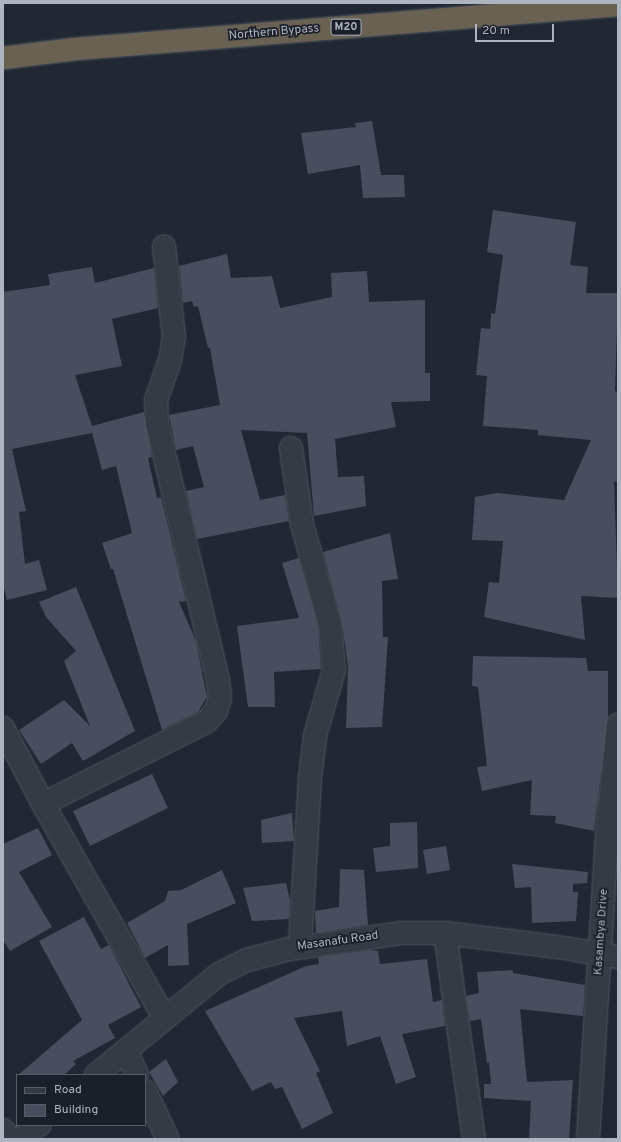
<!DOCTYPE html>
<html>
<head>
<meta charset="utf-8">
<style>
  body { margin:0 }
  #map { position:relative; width:621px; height:1142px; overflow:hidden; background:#222833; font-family:Overpass,sans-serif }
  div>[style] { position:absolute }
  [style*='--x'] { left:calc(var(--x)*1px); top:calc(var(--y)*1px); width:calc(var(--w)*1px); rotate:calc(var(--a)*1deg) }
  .building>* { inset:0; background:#484e5d }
  .roads { filter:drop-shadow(0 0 1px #525762) drop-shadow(0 0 1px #525762) }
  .minor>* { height:22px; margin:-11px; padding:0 11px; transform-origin:11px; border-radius:11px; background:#353a44 }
  .highway>* { height:22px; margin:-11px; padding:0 11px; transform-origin:11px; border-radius:11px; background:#696253 }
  span { translate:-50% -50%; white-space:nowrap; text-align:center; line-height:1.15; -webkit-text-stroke:3.5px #1a1f29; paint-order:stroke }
  .shield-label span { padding:1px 3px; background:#1a1f29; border:1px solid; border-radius:3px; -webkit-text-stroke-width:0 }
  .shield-label { font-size:11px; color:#afb4c1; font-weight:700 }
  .street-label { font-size:12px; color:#afb4c1 }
  .frame { position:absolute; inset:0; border:4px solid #afb4c1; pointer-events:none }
  .legend { position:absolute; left:16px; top:1074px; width:130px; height:52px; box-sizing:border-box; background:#1a1f29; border:1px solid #565b66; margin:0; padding:5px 7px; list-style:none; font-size:12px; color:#afb4c1 }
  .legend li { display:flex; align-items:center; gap:8px; height:20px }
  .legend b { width:20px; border:1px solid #565b66 }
  .scale { position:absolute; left:475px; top:24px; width:79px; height:18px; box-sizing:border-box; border:2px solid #afb4c1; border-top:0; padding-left:5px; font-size:12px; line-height:14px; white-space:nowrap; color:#afb4c1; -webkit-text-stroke:3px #1a1f29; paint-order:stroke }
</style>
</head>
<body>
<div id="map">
  <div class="building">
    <i style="clip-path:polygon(372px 121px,381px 175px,404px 175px,405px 197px,363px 198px,360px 165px,308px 174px,301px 133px,356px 127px,355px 123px)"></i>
    <i style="clip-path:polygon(493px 210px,576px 222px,570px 265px,588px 267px,586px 293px,618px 293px,615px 391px,618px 392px,618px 482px,614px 481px,618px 598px,581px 596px,585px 640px,484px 617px,489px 582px,499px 583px,503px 541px,472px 540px,475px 497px,497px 493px,564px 500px,591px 440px,538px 435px,538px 430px,483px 426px,487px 376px,476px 375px,481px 328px,490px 329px,491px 313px,495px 314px,503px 255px,487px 252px)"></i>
    <i style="clip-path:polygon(227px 254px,231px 278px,272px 276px,280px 308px,332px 297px,331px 273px,367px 271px,369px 302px,425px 300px,425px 373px,430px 373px,430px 401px,391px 402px,396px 427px,335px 439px,338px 477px,364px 476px,366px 506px,314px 516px,307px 433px,241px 430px,260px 500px,285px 495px,289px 521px,197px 539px,186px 491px,204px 487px,193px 446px,176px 450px,169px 415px,220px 405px,210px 348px,208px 348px,198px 306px,194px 307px,192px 301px,183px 303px,179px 266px)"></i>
    <i style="clip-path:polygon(92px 267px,95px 283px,154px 268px,158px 308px,112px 319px,122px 366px,75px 375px,92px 426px,144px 412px,152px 457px,148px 458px,157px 498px,161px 497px,186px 601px,179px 602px,196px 641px,207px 697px,198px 712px,162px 730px,113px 569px,111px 569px,102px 543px,132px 533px,116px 466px,102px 470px,92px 433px,12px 449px,26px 511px,19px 512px,25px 564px,39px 560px,47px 590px,7px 600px,3px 584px,3px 292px,50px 285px,48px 274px)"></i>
    <i style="clip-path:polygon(390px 533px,398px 579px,382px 581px,383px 637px,388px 637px,382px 727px,346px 728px,348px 667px,342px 623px,323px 552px)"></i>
    <i style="clip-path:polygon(299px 558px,318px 626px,321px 669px,274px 672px,275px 707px,248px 707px,237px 626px,299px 618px,282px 563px)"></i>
    <i style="clip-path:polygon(76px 587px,135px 731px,83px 761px,72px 743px,41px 764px,19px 730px,64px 700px,90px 726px,64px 661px,76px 651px,46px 617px,39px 602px)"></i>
    <i style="clip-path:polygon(473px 656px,586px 658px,588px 671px,608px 671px,608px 717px,594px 831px,555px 823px,556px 816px,530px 815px,532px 780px,482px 791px,477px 767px,487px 766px,478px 687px,472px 686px)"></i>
    <i style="clip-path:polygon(152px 774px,168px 808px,90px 846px,73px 811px)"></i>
    <i style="clip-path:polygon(292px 813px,294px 841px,262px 843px,261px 820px)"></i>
    <i style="clip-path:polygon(417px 822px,418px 868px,376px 872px,373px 848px,390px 846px,390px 823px)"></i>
    <i style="clip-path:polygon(38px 828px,52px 855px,19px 872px,52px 927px,10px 951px,3px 940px,3px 844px)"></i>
    <i style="clip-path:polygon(446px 846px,450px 870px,427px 874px,423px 850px)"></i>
    <i style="clip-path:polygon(512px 864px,588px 872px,587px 883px,573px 884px,573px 892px,578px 892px,576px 921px,532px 923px,531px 887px,515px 888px)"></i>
    <i style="clip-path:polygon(340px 869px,364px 870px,368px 925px,316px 933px,315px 911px,339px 907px)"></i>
    <i style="clip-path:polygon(222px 870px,236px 903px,187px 924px,189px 965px,168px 966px,168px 945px,145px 958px,127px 923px,165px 901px,168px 891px,181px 890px)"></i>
    <i style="clip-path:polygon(286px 883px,290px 900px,289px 919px,252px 921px,243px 888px)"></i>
    <i style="clip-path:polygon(84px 917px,101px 949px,109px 945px,141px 1007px,108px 1025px,115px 1038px,73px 1061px,76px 1064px,64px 1075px,18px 1075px,82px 1020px,39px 941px)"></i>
    <i style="clip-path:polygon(370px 950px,378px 951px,380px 964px,427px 959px,433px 1002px,442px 1000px,445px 1026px,402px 1034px,416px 1077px,396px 1084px,380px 1036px,347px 1046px,342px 1011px,294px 1018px,320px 1071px,316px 1073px,333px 1113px,302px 1129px,282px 1087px,275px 1089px,271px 1082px,252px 1091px,205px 1011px,306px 966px,319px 964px,318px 957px)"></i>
    <i style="clip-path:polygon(513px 970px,513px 973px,585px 985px,583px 1016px,520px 1009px,527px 1082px,573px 1080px,569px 1139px,529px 1139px,531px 1101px,484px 1098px,484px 1084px,491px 1084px,489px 1062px,487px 1063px,481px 1019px,470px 1021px,466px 996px,479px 993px,477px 972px)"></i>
    <i style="clip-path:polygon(166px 1059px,178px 1082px,163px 1096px,149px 1072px)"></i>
  </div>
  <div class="roads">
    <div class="minor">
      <i style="--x:291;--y:448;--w:77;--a:81.8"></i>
      <i style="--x:302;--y:524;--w:104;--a:74.4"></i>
      <i style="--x:330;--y:624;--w:46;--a:85"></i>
      <i style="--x:334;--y:670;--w:69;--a:106.1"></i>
      <i style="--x:315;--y:736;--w:42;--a:96.8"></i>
      <i style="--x:310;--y:778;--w:169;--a:93.4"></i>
      <i style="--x:3;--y:728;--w:86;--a:62.2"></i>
      <i style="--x:43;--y:804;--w:245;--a:60.4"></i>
      <i style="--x:43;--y:804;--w:182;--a:-26.7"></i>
      <i style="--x:206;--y:722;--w:15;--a:-48"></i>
      <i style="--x:216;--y:711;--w:14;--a:-73"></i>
      <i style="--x:220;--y:698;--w:18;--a:-96"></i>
      <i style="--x:218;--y:680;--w:263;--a:-103.4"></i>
      <i style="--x:157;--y:424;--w:24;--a:-92"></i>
      <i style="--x:156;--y:400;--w:42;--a:-70.7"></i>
      <i style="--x:170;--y:360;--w:23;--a:-80"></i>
      <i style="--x:174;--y:337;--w:91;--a:-96.3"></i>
      <i style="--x:445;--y:933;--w:208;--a:82"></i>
      <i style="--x:126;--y:1050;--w:27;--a:66"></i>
      <i style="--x:96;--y:1075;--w:159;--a:-39.4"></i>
      <i style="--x:219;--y:974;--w:31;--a:-27"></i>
      <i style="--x:247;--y:960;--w:43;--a:-14.7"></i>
      <i style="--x:289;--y:949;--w:113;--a:-8.1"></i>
      <i style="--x:401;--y:933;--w:44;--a:0"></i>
      <i style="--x:445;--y:933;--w:114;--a:7.1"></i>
      <i style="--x:558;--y:947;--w:61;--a:9.5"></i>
      <i style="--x:145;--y:1091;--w:53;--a:64.4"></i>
      <i style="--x:3;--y:1130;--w:12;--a:48"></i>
      <i style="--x:20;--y:1139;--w:24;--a:-36"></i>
      <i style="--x:588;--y:1139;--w:315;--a:-86.4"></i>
      <i style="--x:608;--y:825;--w:101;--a:-84.3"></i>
    </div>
    <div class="highway">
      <i style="--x:3;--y:58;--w:73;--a:-7.1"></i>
      <i style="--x:75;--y:49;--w:545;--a:-4.63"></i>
    </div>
  </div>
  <div class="shield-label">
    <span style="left:346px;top:27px">M20</span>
  </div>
  <div class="street-label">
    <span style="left:274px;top:33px;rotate:-5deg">Northern Bypass</span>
    <span style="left:602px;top:932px;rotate:-86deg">Kasambya Drive</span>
    <span style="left:338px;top:942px;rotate:-8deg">Masanafu Road</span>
  </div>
  <div class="frame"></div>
  <ul class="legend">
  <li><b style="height:5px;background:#353a44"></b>Road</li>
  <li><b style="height:11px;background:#484e5d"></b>Building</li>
  </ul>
  <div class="scale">20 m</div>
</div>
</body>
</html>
